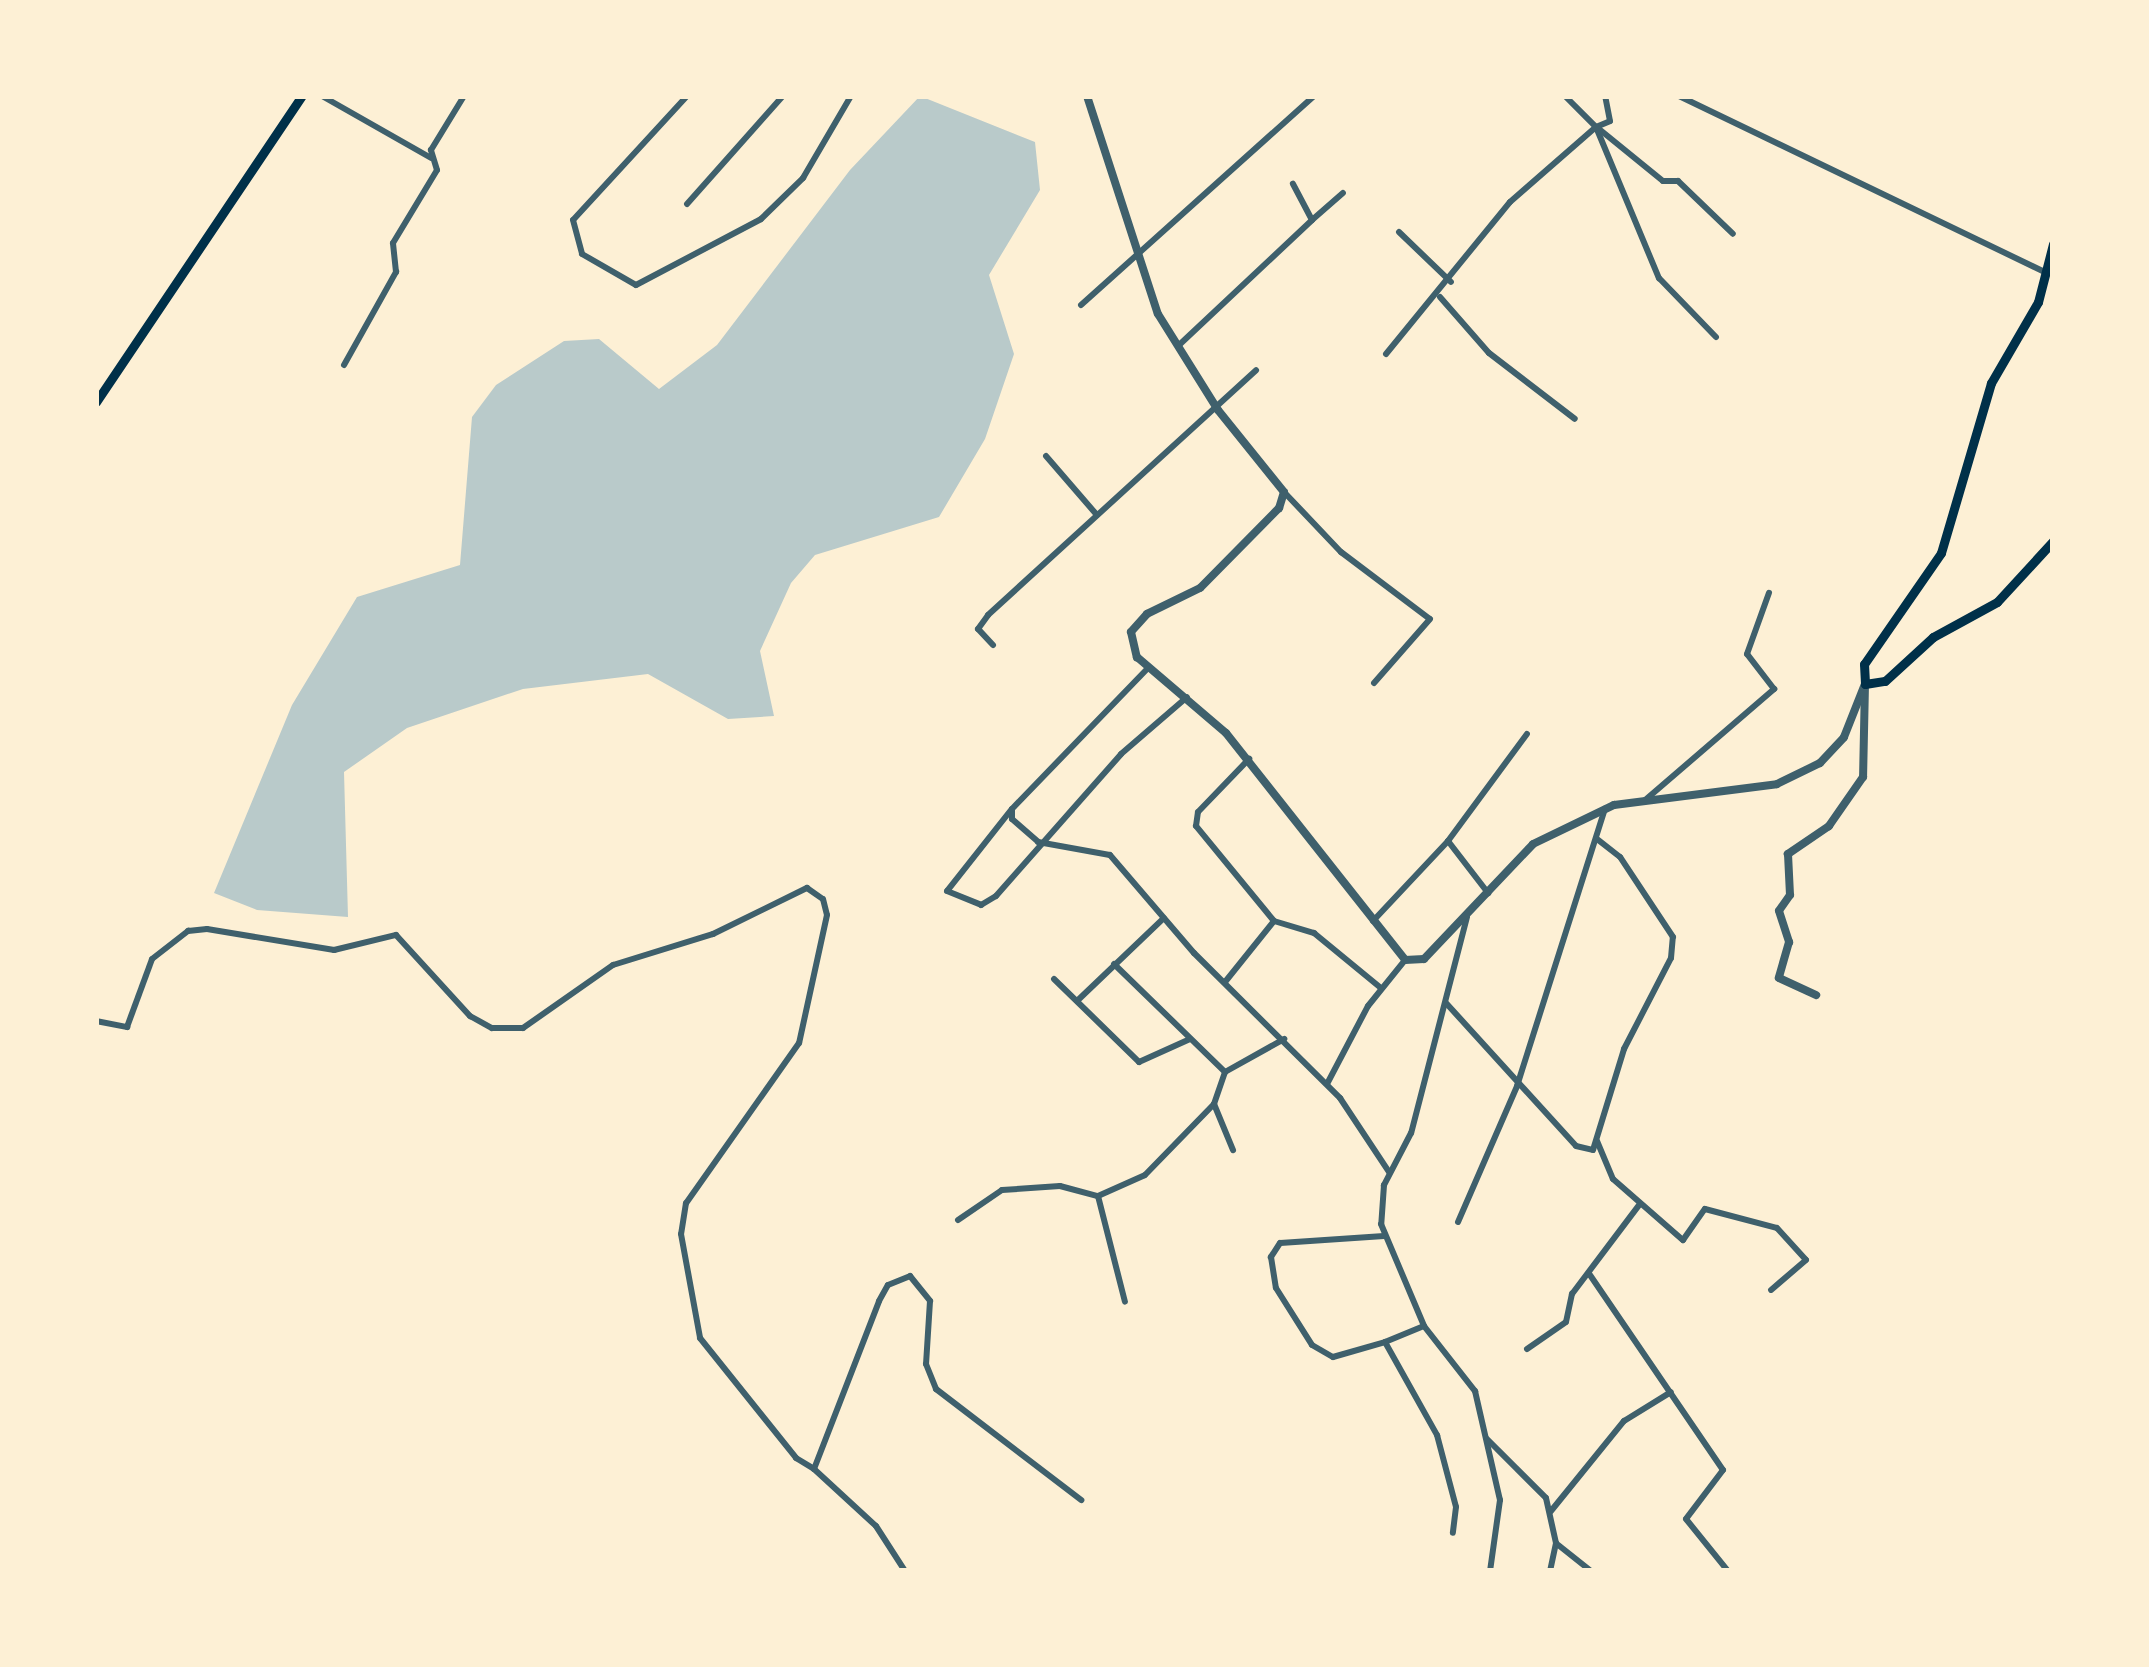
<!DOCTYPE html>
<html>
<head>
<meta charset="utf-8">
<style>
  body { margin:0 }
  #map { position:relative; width:2149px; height:1667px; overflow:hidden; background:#fdf0d5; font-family:Poppins,sans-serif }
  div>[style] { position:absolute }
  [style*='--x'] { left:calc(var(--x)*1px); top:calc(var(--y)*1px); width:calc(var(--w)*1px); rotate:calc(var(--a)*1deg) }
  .green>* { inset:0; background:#b9caca }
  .minor>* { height:6px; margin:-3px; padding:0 3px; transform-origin:3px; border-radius:3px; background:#3f606c }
  .tertiary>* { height:8px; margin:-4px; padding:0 4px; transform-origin:4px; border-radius:4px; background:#3f606c }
  .secondary>* { height:9px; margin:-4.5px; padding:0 4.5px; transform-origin:4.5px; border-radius:4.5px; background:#003049 }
  .primary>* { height:9px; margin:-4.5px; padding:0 4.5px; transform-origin:4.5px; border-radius:4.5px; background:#003049 }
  span { translate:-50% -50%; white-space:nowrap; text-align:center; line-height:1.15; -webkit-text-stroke:10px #fdf0d5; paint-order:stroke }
  .frame { position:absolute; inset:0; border:99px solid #fdf0d5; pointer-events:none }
</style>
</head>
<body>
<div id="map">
  <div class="green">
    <i style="clip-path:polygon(920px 96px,1035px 142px,1040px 190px,989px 275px,1014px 354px,985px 439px,939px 517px,815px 555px,791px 583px,760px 651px,774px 716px,728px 719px,648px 674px,523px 689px,407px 728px,344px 772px,348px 917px,257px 910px,214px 893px,292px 705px,357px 597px,460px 565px,472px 417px,496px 385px,564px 341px,599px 339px,659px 389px,717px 345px,850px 170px)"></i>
  </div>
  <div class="minor">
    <i style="--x:322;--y:96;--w:125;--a:29.6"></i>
    <i style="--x:687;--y:96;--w:168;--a:132.6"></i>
    <i style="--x:573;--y:220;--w:35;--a:75"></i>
    <i style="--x:582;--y:254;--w:62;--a:29.9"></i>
    <i style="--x:636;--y:285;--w:141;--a:-27.8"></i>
    <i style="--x:761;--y:219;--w:59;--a:-44.3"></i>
    <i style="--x:803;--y:178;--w:95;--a:-59.7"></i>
    <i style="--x:1565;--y:96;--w:44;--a:45"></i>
    <i style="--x:1596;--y:127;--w:15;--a:-23"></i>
    <i style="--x:1610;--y:121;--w:25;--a:-101"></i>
    <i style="--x:1679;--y:96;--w:407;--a:25.7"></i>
    <i style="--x:1596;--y:127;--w:164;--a:67.4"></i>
    <i style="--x:1659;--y:278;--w:82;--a:46"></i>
    <i style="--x:1599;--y:129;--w:82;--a:39.1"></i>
    <i style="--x:1663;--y:181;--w:15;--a:0"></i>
    <i style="--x:1678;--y:181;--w:76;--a:43.9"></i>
    <i style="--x:687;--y:204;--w:144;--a:-48.4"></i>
    <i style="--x:1312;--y:220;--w:41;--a:-41.1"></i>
    <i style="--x:1399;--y:232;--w:72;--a:43.9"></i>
    <i style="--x:1440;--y:297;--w:74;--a:48.8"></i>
    <i style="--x:1489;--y:353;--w:108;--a:37.5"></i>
    <i style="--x:1081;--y:305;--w:313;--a:-41.9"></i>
    <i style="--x:1178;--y:346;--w:184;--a:-43.2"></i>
    <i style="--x:1312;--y:220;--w:41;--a:-117.8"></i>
    <i style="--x:1386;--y:354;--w:196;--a:-50.8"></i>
    <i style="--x:1510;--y:202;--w:114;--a:-41.1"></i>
    <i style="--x:344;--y:365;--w:107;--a:-60.8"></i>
    <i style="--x:396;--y:272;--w:29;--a:-96"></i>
    <i style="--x:393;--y:243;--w:85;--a:-58.9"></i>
    <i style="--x:437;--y:170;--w:21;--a:-107"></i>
    <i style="--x:431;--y:150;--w:63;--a:-58.6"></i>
    <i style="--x:1046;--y:456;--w:78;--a:49.2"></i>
    <i style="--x:1284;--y:492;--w:83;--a:46.5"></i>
    <i style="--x:1341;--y:552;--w:111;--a:37"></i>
    <i style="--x:1430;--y:619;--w:85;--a:131.2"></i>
    <i style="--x:993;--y:645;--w:22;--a:-133"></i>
    <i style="--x:978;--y:629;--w:17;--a:-54"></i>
    <i style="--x:988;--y:615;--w:363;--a:-42.4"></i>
    <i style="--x:1149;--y:667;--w:197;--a:134"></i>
    <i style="--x:1012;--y:809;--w:10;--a:90"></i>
    <i style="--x:1012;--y:819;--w:35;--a:41"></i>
    <i style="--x:1038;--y:842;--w:73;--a:10.2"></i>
    <i style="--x:1110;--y:855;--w:129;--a:49.4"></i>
    <i style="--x:1194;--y:953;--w:206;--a:44.8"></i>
    <i style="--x:1340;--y:1098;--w:89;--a:56.5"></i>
    <i style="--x:1644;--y:801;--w:172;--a:-40.7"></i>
    <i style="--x:1774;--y:689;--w:44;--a:-127.6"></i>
    <i style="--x:1747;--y:654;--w:65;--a:-70.2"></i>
    <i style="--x:1011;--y:810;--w:103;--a:128.3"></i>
    <i style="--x:947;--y:891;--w:37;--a:22"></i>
    <i style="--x:981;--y:905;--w:17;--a:-31"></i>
    <i style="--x:996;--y:896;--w:189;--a:-48.6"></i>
    <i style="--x:1121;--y:754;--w:87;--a:-40.8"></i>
    <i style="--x:1448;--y:841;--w:133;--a:-53.6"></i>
    <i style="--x:1467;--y:917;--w:223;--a:104.5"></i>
    <i style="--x:1411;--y:1133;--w:59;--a:117.4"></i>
    <i style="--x:1384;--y:1185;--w:39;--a:94"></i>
    <i style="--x:1381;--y:1224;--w:111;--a:67.1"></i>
    <i style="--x:1424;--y:1326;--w:83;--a:51.9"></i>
    <i style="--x:1475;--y:1391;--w:112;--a:77.1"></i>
    <i style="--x:1500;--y:1500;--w:72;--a:98"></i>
    <i style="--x:1274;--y:921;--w:42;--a:16.7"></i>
    <i style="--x:1314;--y:933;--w:87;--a:39.4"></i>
    <i style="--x:1373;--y:921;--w:110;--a:-46.8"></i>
    <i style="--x:1448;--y:841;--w:66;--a:52.4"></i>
    <i style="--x:1114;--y:964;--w:155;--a:44.2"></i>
    <i style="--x:1054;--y:979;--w:119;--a:44.3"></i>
    <i style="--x:1139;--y:1062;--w:56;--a:-24.3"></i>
    <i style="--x:1225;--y:982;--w:78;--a:-51.2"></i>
    <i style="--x:1274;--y:921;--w:123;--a:-129.4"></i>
    <i style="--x:1196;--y:826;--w:14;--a:-82"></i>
    <i style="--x:1198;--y:812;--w:74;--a:-46.1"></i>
    <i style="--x:1077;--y:1001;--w:120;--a:-43.7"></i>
    <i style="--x:1446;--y:1003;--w:193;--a:47.7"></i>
    <i style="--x:1576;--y:1146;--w:17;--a:13"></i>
    <i style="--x:1593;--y:1150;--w:106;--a:-72.9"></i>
    <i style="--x:1624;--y:1049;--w:102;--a:-62.7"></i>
    <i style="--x:1671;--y:958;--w:21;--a:-85"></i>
    <i style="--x:1673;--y:937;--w:96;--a:-123.5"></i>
    <i style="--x:1620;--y:857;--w:29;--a:-142"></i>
    <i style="--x:96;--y:1021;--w:32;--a:11"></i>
    <i style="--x:127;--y:1027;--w:72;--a:-69.8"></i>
    <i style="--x:152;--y:959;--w:46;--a:-37.9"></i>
    <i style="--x:188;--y:931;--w:19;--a:-6"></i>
    <i style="--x:207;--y:929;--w:129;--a:9.4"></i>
    <i style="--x:334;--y:950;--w:64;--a:-13.6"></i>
    <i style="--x:396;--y:935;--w:110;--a:47.6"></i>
    <i style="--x:470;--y:1016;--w:25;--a:29"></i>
    <i style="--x:492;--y:1028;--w:31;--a:0"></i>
    <i style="--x:523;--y:1028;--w:110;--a:-35"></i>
    <i style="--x:613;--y:965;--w:105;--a:-17.2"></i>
    <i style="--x:713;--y:934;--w:105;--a:-26.1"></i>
    <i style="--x:807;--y:888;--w:19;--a:35"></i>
    <i style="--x:823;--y:899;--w:16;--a:76"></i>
    <i style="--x:827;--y:915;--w:131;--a:102.3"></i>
    <i style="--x:799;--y:1043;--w:196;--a:125.2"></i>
    <i style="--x:686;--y:1203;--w:31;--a:99"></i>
    <i style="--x:681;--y:1234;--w:106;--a:79.6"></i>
    <i style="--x:700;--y:1338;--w:154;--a:51.3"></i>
    <i style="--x:796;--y:1458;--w:21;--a:31"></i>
    <i style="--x:814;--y:1469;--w:180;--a:-68.8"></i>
    <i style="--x:879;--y:1301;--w:18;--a:-61"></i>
    <i style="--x:888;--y:1285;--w:24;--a:-22"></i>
    <i style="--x:910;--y:1276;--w:32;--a:51"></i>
    <i style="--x:930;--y:1301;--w:63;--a:93.6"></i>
    <i style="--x:926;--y:1364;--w:27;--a:68"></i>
    <i style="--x:936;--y:1389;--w:183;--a:37.4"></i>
    <i style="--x:1327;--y:1084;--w:88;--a:-62.3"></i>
    <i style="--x:1368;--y:1006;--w:59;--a:-51.2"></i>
    <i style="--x:1214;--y:1104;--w:50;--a:67.6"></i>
    <i style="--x:1597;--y:1141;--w:41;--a:67.2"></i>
    <i style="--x:1613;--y:1179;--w:93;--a:41.1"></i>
    <i style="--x:1683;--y:1240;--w:38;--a:-55"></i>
    <i style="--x:1705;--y:1209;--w:74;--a:14.8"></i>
    <i style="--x:1777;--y:1228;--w:43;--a:47.8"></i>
    <i style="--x:1806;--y:1260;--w:46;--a:139.4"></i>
    <i style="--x:1098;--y:1196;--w:109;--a:75.7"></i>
    <i style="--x:958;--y:1220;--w:53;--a:-34.3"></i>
    <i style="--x:1002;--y:1190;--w:58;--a:-3.9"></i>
    <i style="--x:1060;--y:1186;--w:39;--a:15"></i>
    <i style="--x:1098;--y:1196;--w:51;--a:-24.1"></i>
    <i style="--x:1145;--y:1175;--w:99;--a:-45.8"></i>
    <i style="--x:1214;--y:1104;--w:34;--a:-71"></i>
    <i style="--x:1225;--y:1072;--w:68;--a:-29.2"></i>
    <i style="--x:1458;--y:1222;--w:148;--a:-66.5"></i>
    <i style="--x:1517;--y:1086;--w:291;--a:-72.4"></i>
    <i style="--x:1384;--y:1236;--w:104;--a:176.1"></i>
    <i style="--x:1280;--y:1243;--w:17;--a:123"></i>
    <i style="--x:1271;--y:1257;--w:31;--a:81"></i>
    <i style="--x:1276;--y:1288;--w:67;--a:57.7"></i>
    <i style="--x:1312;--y:1345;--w:24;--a:30"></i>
    <i style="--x:1333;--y:1357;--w:54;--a:-16.1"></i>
    <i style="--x:1385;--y:1342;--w:107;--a:60.8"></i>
    <i style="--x:1437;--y:1435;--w:74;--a:75.2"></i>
    <i style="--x:1456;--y:1507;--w:26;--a:97"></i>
    <i style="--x:1590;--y:1275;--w:236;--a:55.7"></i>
    <i style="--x:1723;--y:1470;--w:61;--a:127.1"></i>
    <i style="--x:1686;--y:1519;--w:67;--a:51.1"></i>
    <i style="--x:1385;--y:1342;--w:42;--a:-22.3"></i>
    <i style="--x:1527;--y:1349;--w:47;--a:-34.7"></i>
    <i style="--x:1566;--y:1322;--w:29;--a:-78"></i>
    <i style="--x:1572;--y:1294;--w:111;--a:-53"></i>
    <i style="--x:1487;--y:1439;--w:83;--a:45"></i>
    <i style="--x:1546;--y:1498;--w:46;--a:77.5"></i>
    <i style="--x:1556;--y:1543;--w:29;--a:102"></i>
    <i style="--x:814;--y:1469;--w:84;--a:42.6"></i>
    <i style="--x:876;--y:1526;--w:54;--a:57.2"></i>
    <i style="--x:1551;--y:1511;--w:116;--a:-51"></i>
    <i style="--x:1624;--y:1421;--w:55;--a:-31.7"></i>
    <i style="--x:1557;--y:1544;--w:43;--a:38.5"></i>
  </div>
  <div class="tertiary">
    <i style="--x:1087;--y:96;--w:229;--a:72"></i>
    <i style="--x:1158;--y:314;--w:113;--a:58"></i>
    <i style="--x:1218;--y:410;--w:105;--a:51.2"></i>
    <i style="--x:1284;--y:492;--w:17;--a:107"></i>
    <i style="--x:1279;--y:508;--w:112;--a:134.6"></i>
    <i style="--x:1200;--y:588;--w:59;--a:153.9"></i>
    <i style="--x:1147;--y:614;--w:24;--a:132"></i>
    <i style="--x:1131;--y:632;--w:26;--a:77"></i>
    <i style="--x:1137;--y:657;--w:117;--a:40.5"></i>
    <i style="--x:1226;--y:733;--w:289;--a:51.7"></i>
    <i style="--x:1405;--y:960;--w:19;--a:-3"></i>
    <i style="--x:1424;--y:959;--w:158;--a:-46.5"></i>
    <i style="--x:1533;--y:844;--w:90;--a:-25.7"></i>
    <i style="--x:1614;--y:805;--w:164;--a:-7.3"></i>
    <i style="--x:1777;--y:784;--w:48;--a:-26"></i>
    <i style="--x:1820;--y:763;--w:35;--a:-47"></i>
    <i style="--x:1844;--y:737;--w:57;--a:-68.4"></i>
    <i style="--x:1865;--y:684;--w:93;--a:91.2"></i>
    <i style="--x:1863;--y:777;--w:60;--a:124.8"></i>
    <i style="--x:1829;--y:826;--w:50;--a:145.7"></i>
    <i style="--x:1788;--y:854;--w:41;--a:87.2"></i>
    <i style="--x:1790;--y:895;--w:19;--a:125"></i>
    <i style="--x:1779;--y:911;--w:33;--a:72"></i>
    <i style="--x:1789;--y:942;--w:37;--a:106"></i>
    <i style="--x:1779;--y:978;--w:41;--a:24.7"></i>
  </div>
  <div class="secondary">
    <i style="--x:2053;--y:244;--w:60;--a:104.5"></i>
    <i style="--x:2038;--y:302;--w:94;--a:120.1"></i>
    <i style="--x:1991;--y:383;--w:177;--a:106.4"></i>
    <i style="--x:1941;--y:553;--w:135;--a:124.7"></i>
    <i style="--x:1864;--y:664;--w:20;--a:87"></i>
    <i style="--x:1865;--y:684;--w:20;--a:-9"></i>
    <i style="--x:1885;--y:681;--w:65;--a:-42.5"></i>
    <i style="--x:1933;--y:637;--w:73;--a:-28.7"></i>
    <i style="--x:1997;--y:602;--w:83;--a:-47.4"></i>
  </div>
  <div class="primary">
    <i style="--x:96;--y:402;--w:369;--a:-56.1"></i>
  </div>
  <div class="frame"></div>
</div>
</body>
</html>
